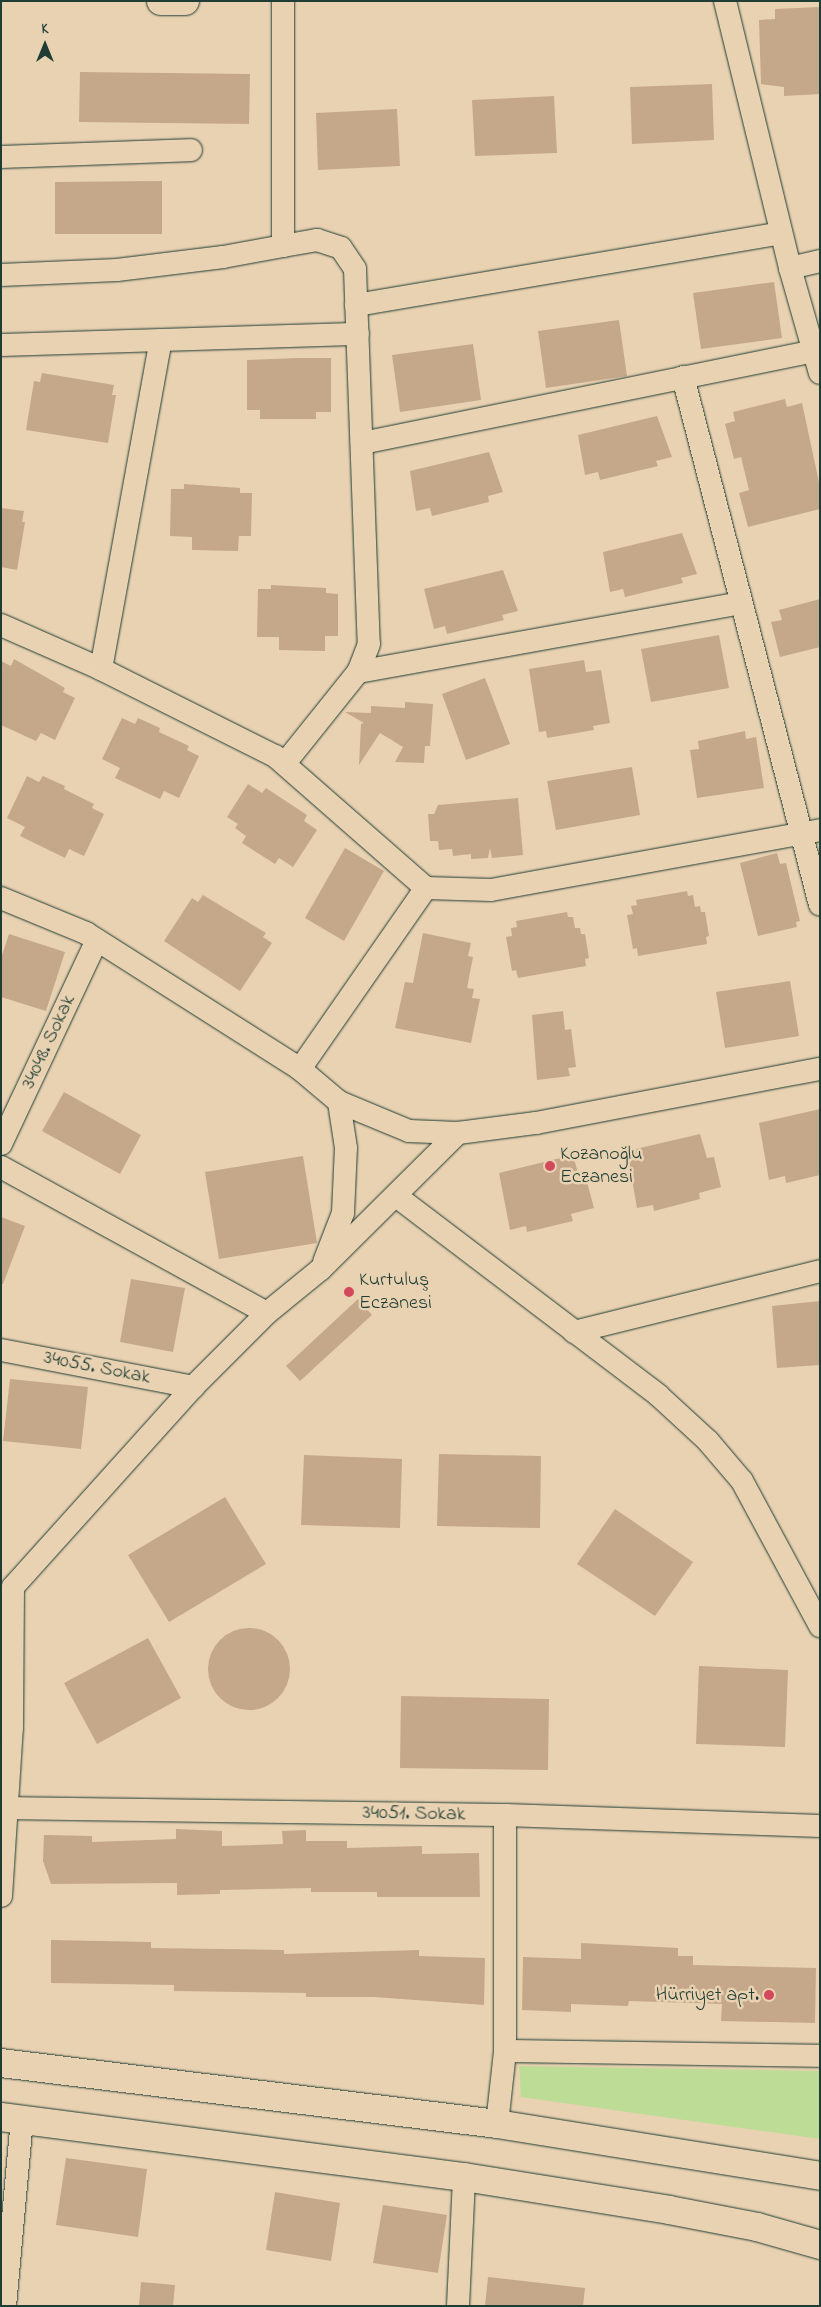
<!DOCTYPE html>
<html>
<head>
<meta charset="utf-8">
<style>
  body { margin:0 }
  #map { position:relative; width:821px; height:2307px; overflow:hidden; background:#e9d2b2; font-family:"Indie Flower",sans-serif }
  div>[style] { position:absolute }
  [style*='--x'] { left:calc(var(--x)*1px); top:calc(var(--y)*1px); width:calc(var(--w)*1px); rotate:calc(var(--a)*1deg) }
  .green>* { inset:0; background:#bddd96 }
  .building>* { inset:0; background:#c5a88a }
  .round { border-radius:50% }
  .roads { filter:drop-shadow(0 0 1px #1f3d34) drop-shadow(0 0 1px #1f3d34) }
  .minor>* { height:22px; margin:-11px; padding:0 11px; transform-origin:11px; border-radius:11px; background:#e9d2b2 }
  .major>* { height:28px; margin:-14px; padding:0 14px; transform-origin:14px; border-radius:14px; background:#e9d2b2 }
  .dots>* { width:14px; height:14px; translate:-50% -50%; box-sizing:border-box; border:2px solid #e9d2b2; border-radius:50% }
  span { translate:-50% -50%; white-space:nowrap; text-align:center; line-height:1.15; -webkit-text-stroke:5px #e9d2b2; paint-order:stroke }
  .street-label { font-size:20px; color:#1f3d34 }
  .poi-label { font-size:20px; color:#1f3d34 }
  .left { translate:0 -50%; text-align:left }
  .right { translate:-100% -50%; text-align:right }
  .frame { position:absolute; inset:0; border:2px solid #1f3d34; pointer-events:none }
  .north { position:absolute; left:20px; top:20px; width:50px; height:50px; -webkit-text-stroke:4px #e9d2b2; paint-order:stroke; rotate:0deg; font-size:14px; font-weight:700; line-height:20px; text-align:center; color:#1f3d34 }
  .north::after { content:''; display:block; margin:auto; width:18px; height:22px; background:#1f3d34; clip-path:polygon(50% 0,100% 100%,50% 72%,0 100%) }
</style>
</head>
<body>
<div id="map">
  <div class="green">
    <i style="clip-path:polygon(519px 2066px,820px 2071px,820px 2139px,521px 2097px)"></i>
  </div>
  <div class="building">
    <i style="clip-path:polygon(820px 7px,820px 94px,784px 96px,784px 87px,761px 84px,759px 20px,775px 19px,775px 9px)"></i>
    <i style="clip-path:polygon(80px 72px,250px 74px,249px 124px,79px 122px)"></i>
    <i style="clip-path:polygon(712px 84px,714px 140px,632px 144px,630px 87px)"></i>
    <i style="clip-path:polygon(554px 96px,557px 153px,475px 156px,472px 100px)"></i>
    <i style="clip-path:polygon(397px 109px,400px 166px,318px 170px,316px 113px)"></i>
    <i style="clip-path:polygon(162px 181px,162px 234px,55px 234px,55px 182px)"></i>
    <i style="clip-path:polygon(774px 282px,782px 338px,701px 349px,693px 293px)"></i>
    <i style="clip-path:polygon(619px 320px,627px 376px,546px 388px,538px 331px)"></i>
    <i style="clip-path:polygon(473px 344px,481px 400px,400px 412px,392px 355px)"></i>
    <i style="clip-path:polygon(297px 358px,331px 358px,331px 412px,316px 412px,316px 419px,260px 419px,260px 410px,247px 410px,247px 360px)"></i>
    <i style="clip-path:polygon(42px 373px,114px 385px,112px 395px,116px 395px,108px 443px,26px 430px,34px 381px,40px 382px)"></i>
    <i style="clip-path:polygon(785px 399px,787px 407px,802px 403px,820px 487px,820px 509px,748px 527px,739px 493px,749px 490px,741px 457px,734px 459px,725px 424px,735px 421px,733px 412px)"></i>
    <i style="clip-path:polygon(657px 416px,672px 457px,656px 461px,658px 466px,600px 480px,598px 472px,585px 475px,578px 435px)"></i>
    <i style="clip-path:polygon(489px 452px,503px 492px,488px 496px,489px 502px,432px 516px,430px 508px,416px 511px,410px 471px)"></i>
    <i style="clip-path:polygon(184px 484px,240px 488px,240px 493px,252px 493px,251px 536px,239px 536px,238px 551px,192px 550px,192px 537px,170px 536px,171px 489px,184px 489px)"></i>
    <i style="clip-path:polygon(1px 508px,24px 511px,22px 522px,25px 522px,17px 570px,1px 567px)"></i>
    <i style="clip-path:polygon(682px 533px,697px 574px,681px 578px,683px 583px,625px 597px,623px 589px,610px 592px,603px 552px)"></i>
    <i style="clip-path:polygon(503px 570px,518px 611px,502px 615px,504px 620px,447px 634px,445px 626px,434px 629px,424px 589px)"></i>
    <i style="clip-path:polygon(271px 585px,326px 588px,326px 593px,338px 594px,338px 636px,325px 636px,325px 651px,279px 650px,279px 637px,257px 637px,258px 589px,271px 589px)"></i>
    <i style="clip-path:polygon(820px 599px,820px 647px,780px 657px,771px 622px,782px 620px,779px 610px)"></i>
    <i style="clip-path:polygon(719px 635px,729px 688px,651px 702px,641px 649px)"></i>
    <i style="clip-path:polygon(14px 659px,65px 688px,63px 692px,75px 698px,55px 740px,41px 733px,36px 741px,1px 725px,1px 661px,11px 666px)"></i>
    <i style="clip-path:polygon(584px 660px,586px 672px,601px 670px,610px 723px,593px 726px,594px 730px,547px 738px,546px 731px,539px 732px,529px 669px)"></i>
    <i style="clip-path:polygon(485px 678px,510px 744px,466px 760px,442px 694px)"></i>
    <i style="clip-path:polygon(405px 702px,433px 704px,430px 746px,425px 746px,424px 763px,395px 762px,403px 747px,380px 733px,359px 765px,361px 724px,364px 723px,345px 712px,371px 713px,371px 706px,405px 708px)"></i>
    <i style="clip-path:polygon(122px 718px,135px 724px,138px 718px,160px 728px,159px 732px,189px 746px,187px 750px,199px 756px,179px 798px,164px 791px,160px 799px,115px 778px,120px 768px,102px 759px)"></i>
    <i style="clip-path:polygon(745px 731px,746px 739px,756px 737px,764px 788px,697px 798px,690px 750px,699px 749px,698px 741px)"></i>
    <i style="clip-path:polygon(632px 767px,640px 815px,556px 830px,547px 781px)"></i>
    <i style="clip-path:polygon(27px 776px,39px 782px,43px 776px,65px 786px,64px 789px,94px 804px,92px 808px,104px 814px,84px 856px,69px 849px,65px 858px,20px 836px,25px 827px,7px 818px)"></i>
    <i style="clip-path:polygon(248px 784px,262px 793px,266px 788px,307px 815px,304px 821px,317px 830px,293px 867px,279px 858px,275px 864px,242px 843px,246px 836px,235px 828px,238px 824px,227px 817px)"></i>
    <i style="clip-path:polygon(518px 798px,523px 855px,492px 858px,490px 848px,488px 858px,471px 859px,471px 854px,453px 856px,452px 849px,439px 850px,438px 841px,430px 841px,428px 814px,434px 814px,438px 805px)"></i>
    <i style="clip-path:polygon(345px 848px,384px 871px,344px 941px,305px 918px)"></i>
    <i style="clip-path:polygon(777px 853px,780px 864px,786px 863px,800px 921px,796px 922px,797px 927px,758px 936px,740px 863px)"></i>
    <i style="clip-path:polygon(687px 891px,688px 896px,693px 895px,695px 907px,700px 906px,701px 912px,705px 912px,709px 936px,706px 937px,707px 944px,638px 956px,637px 948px,633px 949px,627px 915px,633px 914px,631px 906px,637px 905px,636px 900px)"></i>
    <i style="clip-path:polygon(203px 895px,266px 933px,263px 937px,272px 943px,240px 991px,164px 941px,192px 898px,198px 902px)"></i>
    <i style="clip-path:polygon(567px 912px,568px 917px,573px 917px,575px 928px,580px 928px,581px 934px,585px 934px,589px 958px,585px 959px,586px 966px,518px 978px,516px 970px,512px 971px,506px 937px,512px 936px,511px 928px,517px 927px,516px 921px)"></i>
    <i style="clip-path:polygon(423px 933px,471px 943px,468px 956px,473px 957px,467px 988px,474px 989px,472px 998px,480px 999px,471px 1043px,395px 1028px,405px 982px,413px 983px)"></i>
    <i style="clip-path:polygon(9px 934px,65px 952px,46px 1011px,1px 997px,1px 958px)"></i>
    <i style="clip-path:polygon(790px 981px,799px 1036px,725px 1048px,716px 992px)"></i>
    <i style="clip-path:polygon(563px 1011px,565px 1030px,571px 1029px,576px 1067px,568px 1068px,570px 1076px,537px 1080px,532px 1015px)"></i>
    <i style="clip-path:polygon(64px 1092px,141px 1135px,120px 1174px,42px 1131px)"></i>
    <i style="clip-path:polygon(820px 1109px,820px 1175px,786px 1183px,785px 1176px,769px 1180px,759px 1123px)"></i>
    <i style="clip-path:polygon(700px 1134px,707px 1158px,714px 1157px,721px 1187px,699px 1193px,700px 1199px,654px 1211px,653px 1205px,637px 1208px,627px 1151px)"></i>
    <i style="clip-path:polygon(573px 1155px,580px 1180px,586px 1178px,594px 1208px,571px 1214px,573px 1221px,527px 1232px,526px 1226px,510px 1230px,499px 1173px)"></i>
    <i style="clip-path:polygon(303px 1156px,317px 1243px,219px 1259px,205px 1172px)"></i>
    <i style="clip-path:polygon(1px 1217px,25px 1226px,3px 1284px,1px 1284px)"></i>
    <i style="clip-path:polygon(131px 1279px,185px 1288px,173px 1352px,120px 1342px)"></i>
    <i style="clip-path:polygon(358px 1299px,372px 1315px,300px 1381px,286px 1366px)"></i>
    <i style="clip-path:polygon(820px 1301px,820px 1365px,777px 1368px,772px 1306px)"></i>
    <i style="clip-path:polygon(10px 1379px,88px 1387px,81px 1449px,3px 1441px)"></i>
    <i style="clip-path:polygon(439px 1454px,541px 1456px,540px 1528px,437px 1526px)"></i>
    <i style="clip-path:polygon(304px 1455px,402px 1459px,400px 1528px,301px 1525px)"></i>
    <i style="clip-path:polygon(225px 1497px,266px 1564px,169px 1622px,128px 1555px)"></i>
    <i style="clip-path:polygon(615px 1509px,693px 1562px,655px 1616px,577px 1564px)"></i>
    <i class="round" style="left:208px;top:1628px;width:82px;height:82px"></i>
    <i style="clip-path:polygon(148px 1638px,181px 1698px,97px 1744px,64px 1683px)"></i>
    <i style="clip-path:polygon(699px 1666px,788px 1670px,785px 1747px,696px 1744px)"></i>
    <i style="clip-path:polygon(401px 1696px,549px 1699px,548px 1770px,400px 1768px)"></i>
    <i style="clip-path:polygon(176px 1829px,222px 1831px,222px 1846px,283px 1844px,282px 1831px,306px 1830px,306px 1841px,347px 1841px,347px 1848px,422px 1846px,422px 1854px,479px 1853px,480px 1897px,377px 1897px,377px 1892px,311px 1892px,311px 1888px,220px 1890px,220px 1894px,177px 1895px,177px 1883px,51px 1884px,43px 1861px,44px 1835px,92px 1836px,92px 1842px,176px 1839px)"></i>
    <i style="clip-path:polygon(51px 1940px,151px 1942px,151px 1948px,284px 1950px,284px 1954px,419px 1950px,419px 1956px,485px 1958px,484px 2005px,374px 1997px,306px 1997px,306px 1993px,174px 1991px,174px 1985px,51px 1983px)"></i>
    <i style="clip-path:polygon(581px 1943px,678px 1948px,678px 1956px,693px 1956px,693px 1965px,816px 1968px,815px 2023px,721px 2021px,722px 2004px,629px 2001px,628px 2006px,571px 2004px,571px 2012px,522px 2010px,523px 1957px,581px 1959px)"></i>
    <i style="clip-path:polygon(66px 2158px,147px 2169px,138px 2237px,56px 2225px)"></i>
    <i style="clip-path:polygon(275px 2192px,340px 2203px,331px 2261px,266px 2250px)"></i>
    <i style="clip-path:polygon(383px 2205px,447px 2215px,438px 2273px,373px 2263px)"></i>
    <i style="clip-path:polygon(488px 2277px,585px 2288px,583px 2306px,485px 2306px)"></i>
    <i style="clip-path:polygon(141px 2282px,175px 2285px,173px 2306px,139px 2306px)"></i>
  </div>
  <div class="roads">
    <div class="minor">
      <i style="--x:283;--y:1;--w:245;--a:90"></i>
      <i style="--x:283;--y:246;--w:35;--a:-10"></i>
      <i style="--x:317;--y:240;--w:25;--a:18"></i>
      <i style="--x:341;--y:248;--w:25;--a:56"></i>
      <i style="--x:355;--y:269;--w:375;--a:87.9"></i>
      <i style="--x:369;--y:644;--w:30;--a:111"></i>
      <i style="--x:358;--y:672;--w:117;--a:128.7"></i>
      <i style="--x:725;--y:1;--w:275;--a:76.3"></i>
      <i style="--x:790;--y:268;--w:109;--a:74.1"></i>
      <i style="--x:1;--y:157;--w:190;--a:-2.1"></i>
      <i style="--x:790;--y:268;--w:31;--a:-13"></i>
      <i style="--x:1;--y:275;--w:116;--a:-2.5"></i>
      <i style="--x:117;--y:270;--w:107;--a:-7"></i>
      <i style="--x:223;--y:257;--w:61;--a:-10.4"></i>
      <i style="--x:356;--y:305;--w:431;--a:-9.6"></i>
      <i style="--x:1;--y:345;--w:357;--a:-1.8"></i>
      <i style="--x:683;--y:377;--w:545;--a:75.45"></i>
      <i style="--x:362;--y:443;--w:462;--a:-11.5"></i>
      <i style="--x:1;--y:625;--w:109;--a:23.7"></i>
      <i style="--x:101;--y:669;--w:195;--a:26.6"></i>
      <i style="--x:275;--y:756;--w:201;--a:41.2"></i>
      <i style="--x:101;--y:669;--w:334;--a:-79.7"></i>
      <i style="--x:358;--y:672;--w:389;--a:-10.2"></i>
      <i style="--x:1;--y:898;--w:92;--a:22.4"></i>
      <i style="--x:86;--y:933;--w:254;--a:32.4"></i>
      <i style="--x:300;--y:1069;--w:51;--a:40.2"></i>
      <i style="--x:339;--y:1102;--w:76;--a:22.5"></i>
      <i style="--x:409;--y:1131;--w:49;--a:2.3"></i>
      <i style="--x:458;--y:1133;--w:79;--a:-7.3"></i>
      <i style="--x:536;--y:1123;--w:289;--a:-10.8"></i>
      <i style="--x:300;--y:1069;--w:221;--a:-55.2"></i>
      <i style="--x:426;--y:888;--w:65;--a:1.8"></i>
      <i style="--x:491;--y:890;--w:334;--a:-10.3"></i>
      <i style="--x:1;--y:1144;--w:225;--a:-64.8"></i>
      <i style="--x:1;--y:1167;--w:303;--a:28.8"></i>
      <i style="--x:396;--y:1196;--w:329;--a:37.2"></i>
      <i style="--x:658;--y:1395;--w:68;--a:42.6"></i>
      <i style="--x:708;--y:1441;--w:52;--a:49.6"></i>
      <i style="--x:742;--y:1481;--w:165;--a:61.7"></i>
      <i style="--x:324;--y:1262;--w:53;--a:-68.8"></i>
      <i style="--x:343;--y:1213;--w:65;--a:-87.4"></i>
      <i style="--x:346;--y:1148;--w:47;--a:-98.7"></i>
      <i style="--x:574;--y:1332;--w:253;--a:-13.9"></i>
      <i style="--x:1;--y:1350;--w:196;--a:10.9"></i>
      <i style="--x:1;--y:1808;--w:504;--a:0.8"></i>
      <i style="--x:505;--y:1815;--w:315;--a:2"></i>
      <i style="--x:1;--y:1896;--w:168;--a:-86.3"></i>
      <i style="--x:12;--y:1728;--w:141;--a:-89.6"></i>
      <i style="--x:13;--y:1587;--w:269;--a:-48"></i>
      <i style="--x:193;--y:1387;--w:105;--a:-45"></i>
      <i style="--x:267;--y:1313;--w:70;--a:-39.2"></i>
      <i style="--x:321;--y:1269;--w:193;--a:-44.8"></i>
      <i style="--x:505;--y:2051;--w:315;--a:0.9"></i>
      <i style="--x:497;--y:2124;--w:73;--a:-83.7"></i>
      <i style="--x:505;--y:2051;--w:236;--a:-90"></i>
      <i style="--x:5;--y:2306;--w:187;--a:-84.8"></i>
      <i style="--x:458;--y:2306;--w:129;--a:-87.3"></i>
    </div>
    <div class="major">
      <i style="--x:161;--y:1;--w:24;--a:0"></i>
      <i style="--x:1;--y:2063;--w:500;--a:7"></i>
      <i style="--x:497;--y:2124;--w:327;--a:9.1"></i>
      <i style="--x:1;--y:2117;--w:467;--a:7.4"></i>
      <i style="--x:464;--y:2177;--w:208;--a:9.1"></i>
      <i style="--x:669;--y:2210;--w:90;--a:10.9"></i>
      <i style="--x:757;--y:2227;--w:66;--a:15.9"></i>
    </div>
  </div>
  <div class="dots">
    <i style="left:550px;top:1166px;background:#d1495b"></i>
    <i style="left:349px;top:1292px;background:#d1495b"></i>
    <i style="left:769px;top:1995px;background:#d1495b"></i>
  </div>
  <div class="street-label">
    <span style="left:49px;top:1042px;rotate:-65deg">34048. Sokak</span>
    <span style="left:97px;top:1368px;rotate:11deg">34055. Sokak</span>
    <span style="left:414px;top:1814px;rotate:1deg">34051. Sokak</span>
  </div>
  <div class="poi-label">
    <span class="left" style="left:560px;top:1166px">Kozanoğlu<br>Eczanesi</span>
    <span class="left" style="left:359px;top:1292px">Kurtuluş<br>Eczanesi</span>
    <span class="right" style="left:759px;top:1995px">Hürriyet apt.</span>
  </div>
  <div class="frame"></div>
  <div class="north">K</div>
</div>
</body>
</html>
